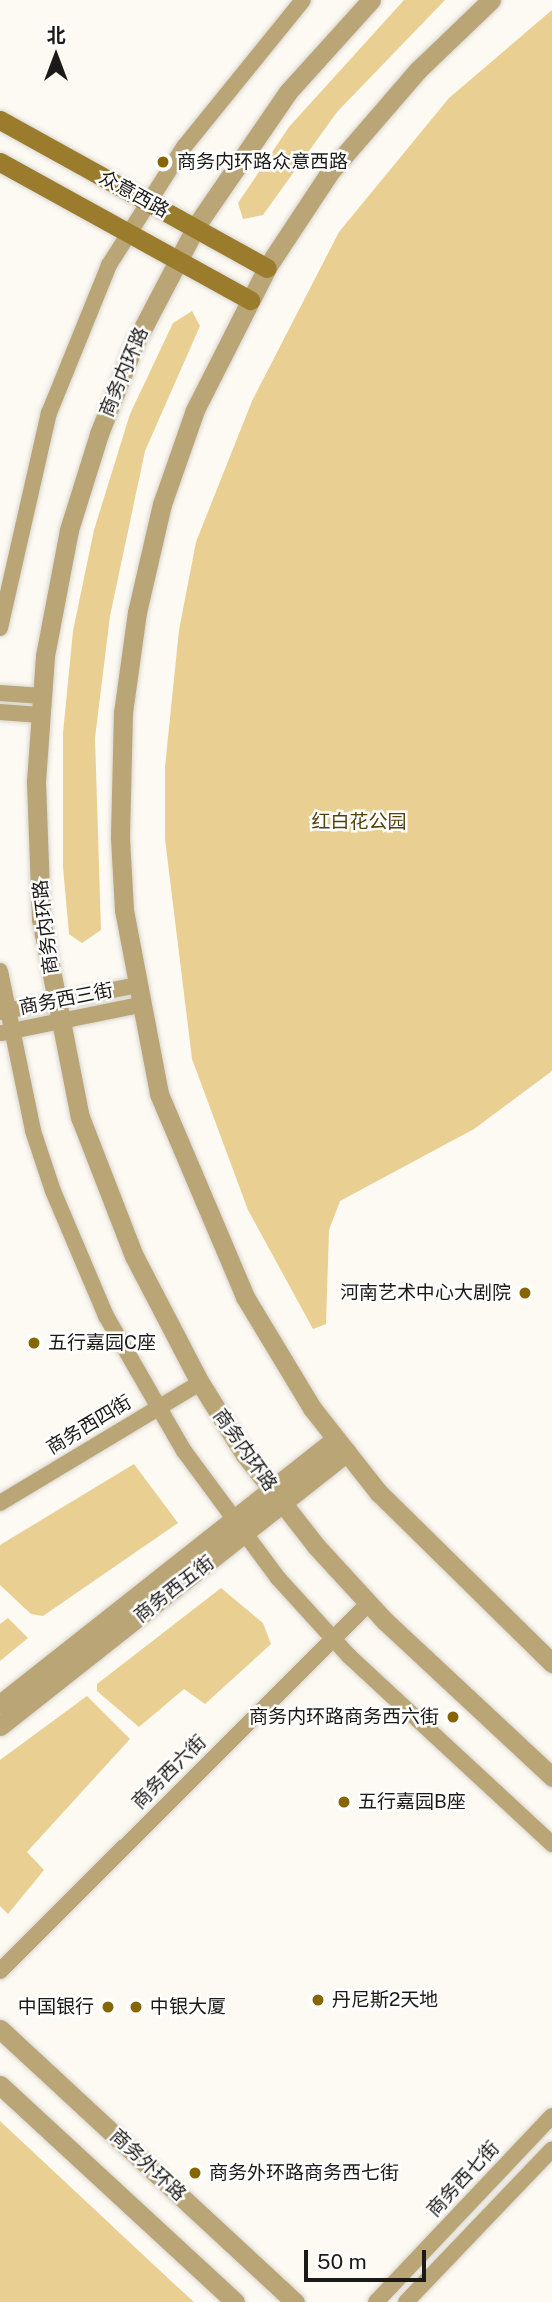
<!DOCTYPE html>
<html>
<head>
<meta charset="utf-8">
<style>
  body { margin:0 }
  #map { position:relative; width:552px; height:2302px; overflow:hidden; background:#fdfaf3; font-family:"Public Sans","Noto Sans SC",sans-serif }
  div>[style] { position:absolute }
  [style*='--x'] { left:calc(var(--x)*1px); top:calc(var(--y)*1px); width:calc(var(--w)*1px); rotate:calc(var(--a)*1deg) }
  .green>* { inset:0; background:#e9cf91 }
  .roads { filter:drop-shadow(0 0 2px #d9d6d0) drop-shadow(0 0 2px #d9d6d0) }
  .minor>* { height:16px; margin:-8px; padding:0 8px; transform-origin:8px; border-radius:8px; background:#baa576 }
  .tertiary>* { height:19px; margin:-9.5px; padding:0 9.5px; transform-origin:9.5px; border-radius:9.5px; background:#baa576 }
  .secondary>* { height:19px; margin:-9.5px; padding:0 9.5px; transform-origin:9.5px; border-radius:9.5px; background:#9b7c2c }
  .dots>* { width:19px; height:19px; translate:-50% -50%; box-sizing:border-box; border:4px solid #fff; border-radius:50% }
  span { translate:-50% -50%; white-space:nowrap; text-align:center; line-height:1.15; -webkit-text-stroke:5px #fff; paint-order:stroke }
  .poi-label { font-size:19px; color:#1b1a18 }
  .left { translate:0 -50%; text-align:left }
  .right { translate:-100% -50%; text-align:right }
  .street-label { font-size:19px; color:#1b1a18 }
  .park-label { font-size:19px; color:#544009 }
  .north { position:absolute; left:21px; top:21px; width:70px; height:70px; -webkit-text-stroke:5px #fff; paint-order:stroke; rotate:0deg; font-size:19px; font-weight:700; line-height:28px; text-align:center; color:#1b1a18 }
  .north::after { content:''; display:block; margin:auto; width:24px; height:32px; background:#1b1a18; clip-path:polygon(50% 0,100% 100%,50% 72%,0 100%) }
  .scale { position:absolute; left:304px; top:2250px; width:122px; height:32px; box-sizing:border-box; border:4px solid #1b1a18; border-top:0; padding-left:9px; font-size:21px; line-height:24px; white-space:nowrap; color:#1b1a18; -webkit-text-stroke:5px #fff; paint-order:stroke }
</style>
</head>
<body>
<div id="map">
  <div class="green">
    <i style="clip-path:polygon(404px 0,445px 0,337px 112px,263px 215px,243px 219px,238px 203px,289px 127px)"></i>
    <i style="clip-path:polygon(552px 10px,552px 1071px,474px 1129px,340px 1201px,329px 1230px,326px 1324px,313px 1329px,248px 1210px,192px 1059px,165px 839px,165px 767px,179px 630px,196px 542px,252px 401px,339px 232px,449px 98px)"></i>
    <i style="clip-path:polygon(192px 311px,200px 326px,145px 451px,110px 616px,95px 738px,101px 930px,82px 943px,69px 934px,63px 867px,63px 733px,73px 631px,94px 530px,130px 414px,173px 323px)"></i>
    <i style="clip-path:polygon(134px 1464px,178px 1523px,43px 1616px,31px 1614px,0 1585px,0 1545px)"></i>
    <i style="clip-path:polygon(221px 1588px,263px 1623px,271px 1644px,205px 1704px,184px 1689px,139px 1727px,97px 1691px,97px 1684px)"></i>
    <i style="clip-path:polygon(8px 1618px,28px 1638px,0 1661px,0 1624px)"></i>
    <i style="clip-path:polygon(87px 1696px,130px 1739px,27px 1852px,44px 1870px,8px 1914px,0 1906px,0 1760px)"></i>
    <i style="clip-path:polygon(0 2121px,171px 2281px,194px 2302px,0 2302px)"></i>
  </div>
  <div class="roads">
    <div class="minor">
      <i style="--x:0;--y:628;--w:221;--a:-77.2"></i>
      <i style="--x:49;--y:413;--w:160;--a:-67.9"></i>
      <i style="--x:109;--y:265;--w:140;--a:-57.6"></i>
      <i style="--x:184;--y:147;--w:189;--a:-51"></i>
      <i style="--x:0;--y:693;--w:42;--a:4.1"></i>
      <i style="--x:0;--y:712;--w:40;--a:4.3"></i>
      <i style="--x:0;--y:971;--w:163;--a:78.3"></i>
      <i style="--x:33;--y:1131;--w:63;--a:71.6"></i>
      <i style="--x:53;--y:1191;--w:136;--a:67"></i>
      <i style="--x:106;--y:1316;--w:156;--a:60"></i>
      <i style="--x:184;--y:1451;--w:158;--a:53.5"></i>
      <i style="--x:278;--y:1578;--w:105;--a:47.7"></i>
      <i style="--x:349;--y:1656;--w:277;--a:42.8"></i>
      <i style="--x:0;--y:1012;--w:140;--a:-11.1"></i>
      <i style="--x:2;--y:1033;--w:141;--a:-11.5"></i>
      <i style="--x:0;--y:1503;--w:233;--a:-31"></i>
      <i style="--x:0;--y:1971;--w:521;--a:-44.92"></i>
      <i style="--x:376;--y:2302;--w:256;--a:-46.6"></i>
      <i style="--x:406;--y:2302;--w:211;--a:-46.3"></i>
    </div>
    <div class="tertiary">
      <i style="--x:371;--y:0;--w:124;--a:132.1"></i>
      <i style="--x:288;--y:92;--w:159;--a:124.5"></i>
      <i style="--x:198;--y:223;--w:138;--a:117.7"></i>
      <i style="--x:134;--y:345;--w:96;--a:111.5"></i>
      <i style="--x:99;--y:434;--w:101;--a:107.4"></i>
      <i style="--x:69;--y:530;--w:128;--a:100.8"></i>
      <i style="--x:45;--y:656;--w:126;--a:94.1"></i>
      <i style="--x:36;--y:782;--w:137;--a:87.9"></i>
      <i style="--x:41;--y:919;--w:202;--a:78.9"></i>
      <i style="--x:80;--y:1117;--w:149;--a:68.8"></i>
      <i style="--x:134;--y:1256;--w:141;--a:62.5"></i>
      <i style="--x:199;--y:1381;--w:87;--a:58.1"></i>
      <i style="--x:245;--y:1455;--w:115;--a:52"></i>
      <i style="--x:316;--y:1546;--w:102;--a:47.4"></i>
      <i style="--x:385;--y:1621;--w:229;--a:43"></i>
      <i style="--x:491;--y:0;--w:101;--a:136.2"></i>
      <i style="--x:418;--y:70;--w:135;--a:130.8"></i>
      <i style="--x:330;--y:172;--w:110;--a:123.5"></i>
      <i style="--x:269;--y:264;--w:164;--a:116.9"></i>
      <i style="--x:195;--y:410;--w:100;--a:109.3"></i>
      <i style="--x:162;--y:504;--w:111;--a:103"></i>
      <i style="--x:137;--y:612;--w:102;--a:97.9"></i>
      <i style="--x:123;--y:713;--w:125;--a:91.4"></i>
      <i style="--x:120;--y:838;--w:72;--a:86.8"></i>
      <i style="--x:124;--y:910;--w:187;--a:79.2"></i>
      <i style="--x:159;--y:1094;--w:220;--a:67"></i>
      <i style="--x:245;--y:1297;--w:130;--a:58.9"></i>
      <i style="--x:312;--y:1408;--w:108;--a:51.8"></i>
      <i style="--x:379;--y:1493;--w:243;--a:44.5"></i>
      <i style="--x:0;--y:1704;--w:428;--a:-38.3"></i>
      <i style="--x:0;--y:1726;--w:442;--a:-38.3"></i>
      <i style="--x:0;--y:2029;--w:402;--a:42.8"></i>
      <i style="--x:0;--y:2085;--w:320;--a:42.7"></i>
    </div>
    <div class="secondary">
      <i style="--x:0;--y:120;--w:305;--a:29"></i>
      <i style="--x:0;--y:162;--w:286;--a:28.9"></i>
    </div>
  </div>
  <div class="dots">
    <i style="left:163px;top:162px;background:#866600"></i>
    <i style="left:525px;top:1293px;background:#866600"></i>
    <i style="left:34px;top:1343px;background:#866600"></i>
    <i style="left:453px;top:1717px;background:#866600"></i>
    <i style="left:344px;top:1802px;background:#866600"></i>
    <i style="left:318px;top:2000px;background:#866600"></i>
    <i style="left:108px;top:2007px;background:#866600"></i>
    <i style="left:136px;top:2007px;background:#866600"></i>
    <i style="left:195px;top:2173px;background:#866600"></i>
  </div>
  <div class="poi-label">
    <span class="left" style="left:177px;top:162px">商务内环路众意西路</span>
    <span class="right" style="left:511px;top:1293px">河南艺术中心大剧院</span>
    <span class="left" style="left:48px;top:1343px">五行嘉园C座</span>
    <span class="right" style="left:439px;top:1717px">商务内环路商务西六街</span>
    <span class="left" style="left:358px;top:1802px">五行嘉园B座</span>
    <span class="left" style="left:332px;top:2000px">丹尼斯2天地</span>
    <span class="right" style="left:94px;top:2007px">中国银行</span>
    <span class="left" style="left:150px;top:2007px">中银大厦</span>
    <span class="left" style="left:209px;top:2173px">商务外环路商务西七街</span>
  </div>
  <div class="street-label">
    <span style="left:134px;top:194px;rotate:29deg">众意西路</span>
    <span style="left:124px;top:372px;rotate:-67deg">商务内环路</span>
    <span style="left:46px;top:927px;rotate:-97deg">商务内环路</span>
    <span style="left:66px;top:999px;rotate:-11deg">商务西三街</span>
    <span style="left:89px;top:1425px;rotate:-31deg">商务西四街</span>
    <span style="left:245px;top:1450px;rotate:55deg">商务内环路</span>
    <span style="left:174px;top:1589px;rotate:-38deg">商务西五街</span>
    <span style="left:169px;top:1772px;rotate:-45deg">商务西六街</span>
    <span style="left:148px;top:2165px;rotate:43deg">商务外环路</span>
    <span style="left:463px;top:2179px;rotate:-47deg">商务西七街</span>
  </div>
  <div class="park-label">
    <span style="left:359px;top:822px">红白花公园</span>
  </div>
  <div class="north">北</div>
  <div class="scale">50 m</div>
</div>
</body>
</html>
